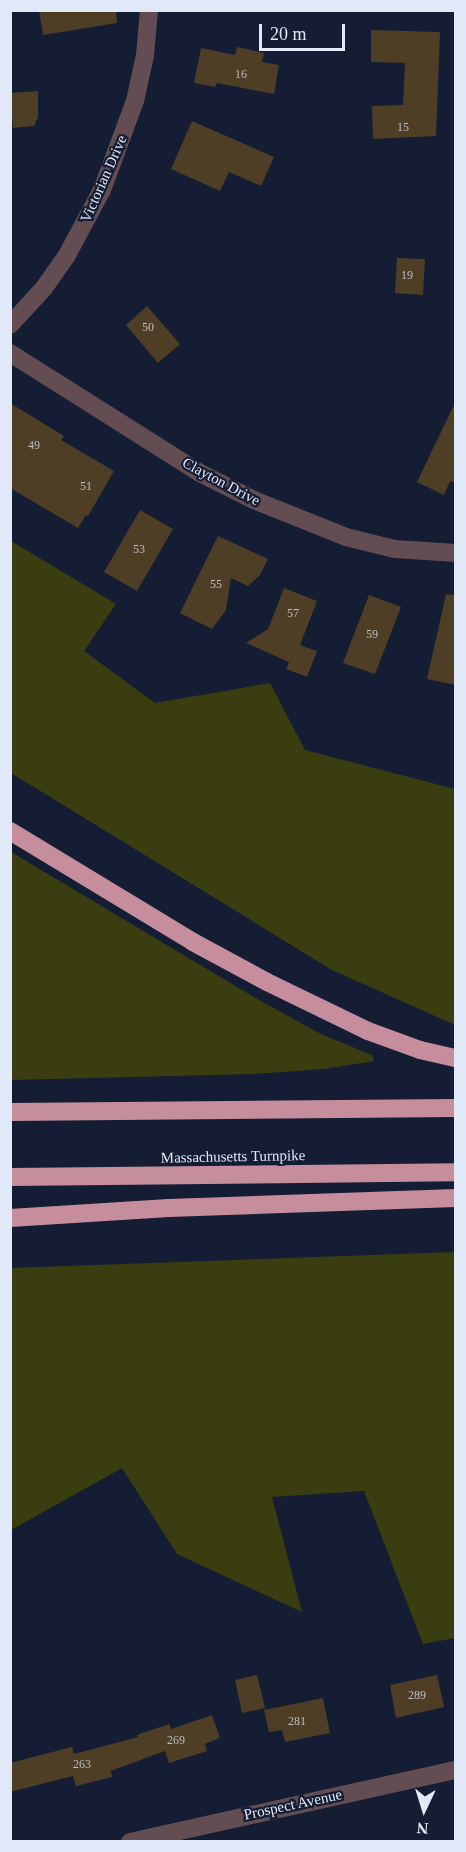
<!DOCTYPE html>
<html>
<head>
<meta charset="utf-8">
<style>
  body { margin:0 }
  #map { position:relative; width:466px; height:1852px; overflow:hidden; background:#141d33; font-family:"Times New Roman",serif }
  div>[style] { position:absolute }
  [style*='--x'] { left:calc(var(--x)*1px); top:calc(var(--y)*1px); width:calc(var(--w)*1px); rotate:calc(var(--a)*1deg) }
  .green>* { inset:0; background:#3a3d10 }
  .building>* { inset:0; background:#4e3e25 }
  .minor>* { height:18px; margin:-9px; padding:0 9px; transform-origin:9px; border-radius:9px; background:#644d52 }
  .highway>* { height:18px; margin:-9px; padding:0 9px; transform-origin:9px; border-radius:9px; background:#c68e9c }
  span { translate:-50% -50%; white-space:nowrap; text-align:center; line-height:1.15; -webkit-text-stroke:4.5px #141d33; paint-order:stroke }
  .number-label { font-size:12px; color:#bcbec2 }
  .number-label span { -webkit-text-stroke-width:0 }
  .street-label { font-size:15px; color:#e1e8f7 }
  .frame { position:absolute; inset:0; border:12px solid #e1e8f7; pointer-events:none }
  .north { position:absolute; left:394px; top:1780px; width:60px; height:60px; -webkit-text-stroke:4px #141d33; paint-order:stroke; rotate:184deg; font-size:16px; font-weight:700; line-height:24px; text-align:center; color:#e1e8f7 }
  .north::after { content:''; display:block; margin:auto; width:21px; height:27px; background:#e1e8f7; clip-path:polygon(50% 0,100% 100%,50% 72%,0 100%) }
  .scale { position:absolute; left:259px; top:24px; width:86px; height:27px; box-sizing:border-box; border:3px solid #e1e8f7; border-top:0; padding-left:8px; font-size:18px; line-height:21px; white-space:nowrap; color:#e1e8f7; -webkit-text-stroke:4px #141d33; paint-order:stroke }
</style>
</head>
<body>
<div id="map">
  <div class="green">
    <i style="clip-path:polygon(11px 541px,116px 604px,84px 651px,155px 703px,270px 683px,305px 750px,455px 789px,455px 1025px,332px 970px,11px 773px)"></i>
    <i style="clip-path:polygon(11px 852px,259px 1000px,321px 1034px,372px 1055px,374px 1061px,324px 1069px,253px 1074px,11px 1080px)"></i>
    <i style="clip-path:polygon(455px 1252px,455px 1638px,423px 1644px,364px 1491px,272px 1497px,302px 1612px,177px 1554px,122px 1468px,11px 1530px,11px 1268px)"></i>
  </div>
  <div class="building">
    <i style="clip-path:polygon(39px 10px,116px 10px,117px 23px,43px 35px)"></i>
    <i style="clip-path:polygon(371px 30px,440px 32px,436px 136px,373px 139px,372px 106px,403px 105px,405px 63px,371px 62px)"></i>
    <i style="clip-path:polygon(237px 47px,264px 53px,262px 62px,279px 65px,274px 94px,217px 83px,215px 87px,194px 83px,201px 48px,235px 55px)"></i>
    <i style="clip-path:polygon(38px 91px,38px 117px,34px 126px,13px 128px,10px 93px)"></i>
    <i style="clip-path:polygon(192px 121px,274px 157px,261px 186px,229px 172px,220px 191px,171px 169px)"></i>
    <i style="clip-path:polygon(397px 258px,425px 259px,423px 295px,395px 293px)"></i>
    <i style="clip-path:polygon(147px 306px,180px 344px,158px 363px,126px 325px)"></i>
    <i style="clip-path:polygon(456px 401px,456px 483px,450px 481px,444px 495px,417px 482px)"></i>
    <i style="clip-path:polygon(10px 403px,64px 436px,61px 440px,114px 471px,88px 516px,86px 515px,78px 528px,10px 488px)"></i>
    <i style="clip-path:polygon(140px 510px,173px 529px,137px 591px,104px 572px)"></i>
    <i style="clip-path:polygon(218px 536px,268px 559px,260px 575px,248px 586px,231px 578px,226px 610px,212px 629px,180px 613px)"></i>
    <i style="clip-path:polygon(284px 588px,317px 601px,300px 645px,317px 651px,307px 677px,286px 669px,289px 662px,246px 643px,268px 629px)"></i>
    <i style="clip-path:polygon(446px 594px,456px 595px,456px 685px,427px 679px)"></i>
    <i style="clip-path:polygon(369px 595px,401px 607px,375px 674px,343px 663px)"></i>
    <i style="clip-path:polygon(257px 1675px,265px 1708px,242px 1713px,235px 1680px)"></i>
    <i style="clip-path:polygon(437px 1675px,444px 1707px,396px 1718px,390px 1685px)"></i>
    <i style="clip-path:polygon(323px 1698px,330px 1733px,285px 1742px,282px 1730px,269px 1732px,264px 1710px)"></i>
    <i style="clip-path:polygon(212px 1715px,220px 1738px,205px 1744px,207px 1751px,169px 1763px,165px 1751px,111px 1771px,112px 1777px,76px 1786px,73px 1776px,10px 1792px,10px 1763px,72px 1747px,74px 1754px,138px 1737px,137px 1735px,169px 1724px,171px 1729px,177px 1727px)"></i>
  </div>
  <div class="minor">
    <i style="--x:10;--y:325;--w:50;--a:-47.4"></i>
    <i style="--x:44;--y:288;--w:38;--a:-55"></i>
    <i style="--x:66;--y:257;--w:76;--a:-61.8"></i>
    <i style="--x:102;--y:190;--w:95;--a:-69.7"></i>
    <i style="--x:135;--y:101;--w:47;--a:-77.7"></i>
    <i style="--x:145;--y:55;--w:45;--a:-84.9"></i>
    <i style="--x:10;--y:353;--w:225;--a:32.3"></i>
    <i style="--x:200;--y:473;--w:60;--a:26.6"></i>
    <i style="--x:254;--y:500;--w:99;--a:21.9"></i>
    <i style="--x:346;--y:537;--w:50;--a:13.8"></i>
    <i style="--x:395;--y:549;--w:61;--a:3.8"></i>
    <i style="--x:130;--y:1842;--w:334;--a:-12.5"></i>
  </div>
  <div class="highway">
    <i style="--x:10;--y:831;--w:214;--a:31.2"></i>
    <i style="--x:193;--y:942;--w:84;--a:28.4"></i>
    <i style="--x:267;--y:982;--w:112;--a:25.9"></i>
    <i style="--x:368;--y:1031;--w:55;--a:20.1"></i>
    <i style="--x:420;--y:1050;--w:37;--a:13"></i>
    <i style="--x:10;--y:1112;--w:446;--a:-0.5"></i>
    <i style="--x:10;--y:1177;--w:446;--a:-0.6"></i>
    <i style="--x:10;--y:1218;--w:159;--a:-3.6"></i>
    <i style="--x:169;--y:1208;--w:287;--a:-2"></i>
  </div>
  <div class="number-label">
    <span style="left:241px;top:75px">16</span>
    <span style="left:403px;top:128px">15</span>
    <span style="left:407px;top:276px">19</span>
    <span style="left:148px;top:328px">50</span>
    <span style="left:34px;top:446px">49</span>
    <span style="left:86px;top:487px">51</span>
    <span style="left:139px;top:550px">53</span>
    <span style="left:216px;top:585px">55</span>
    <span style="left:293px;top:614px">57</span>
    <span style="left:372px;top:635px">59</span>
    <span style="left:417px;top:1696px">289</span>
    <span style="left:297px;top:1722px">281</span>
    <span style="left:176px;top:1741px">269</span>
    <span style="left:82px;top:1765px">263</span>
  </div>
  <div class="street-label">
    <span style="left:104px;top:179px;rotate:-66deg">Victorian Drive</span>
    <span style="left:221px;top:482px;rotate:28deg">Clayton Drive</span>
    <span style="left:233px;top:1157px;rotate:-1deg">Massachusetts Turnpike</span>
    <span style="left:293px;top:1805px;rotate:-12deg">Prospect Avenue</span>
  </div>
  <div class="frame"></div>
  <div class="north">N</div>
  <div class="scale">20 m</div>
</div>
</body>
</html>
